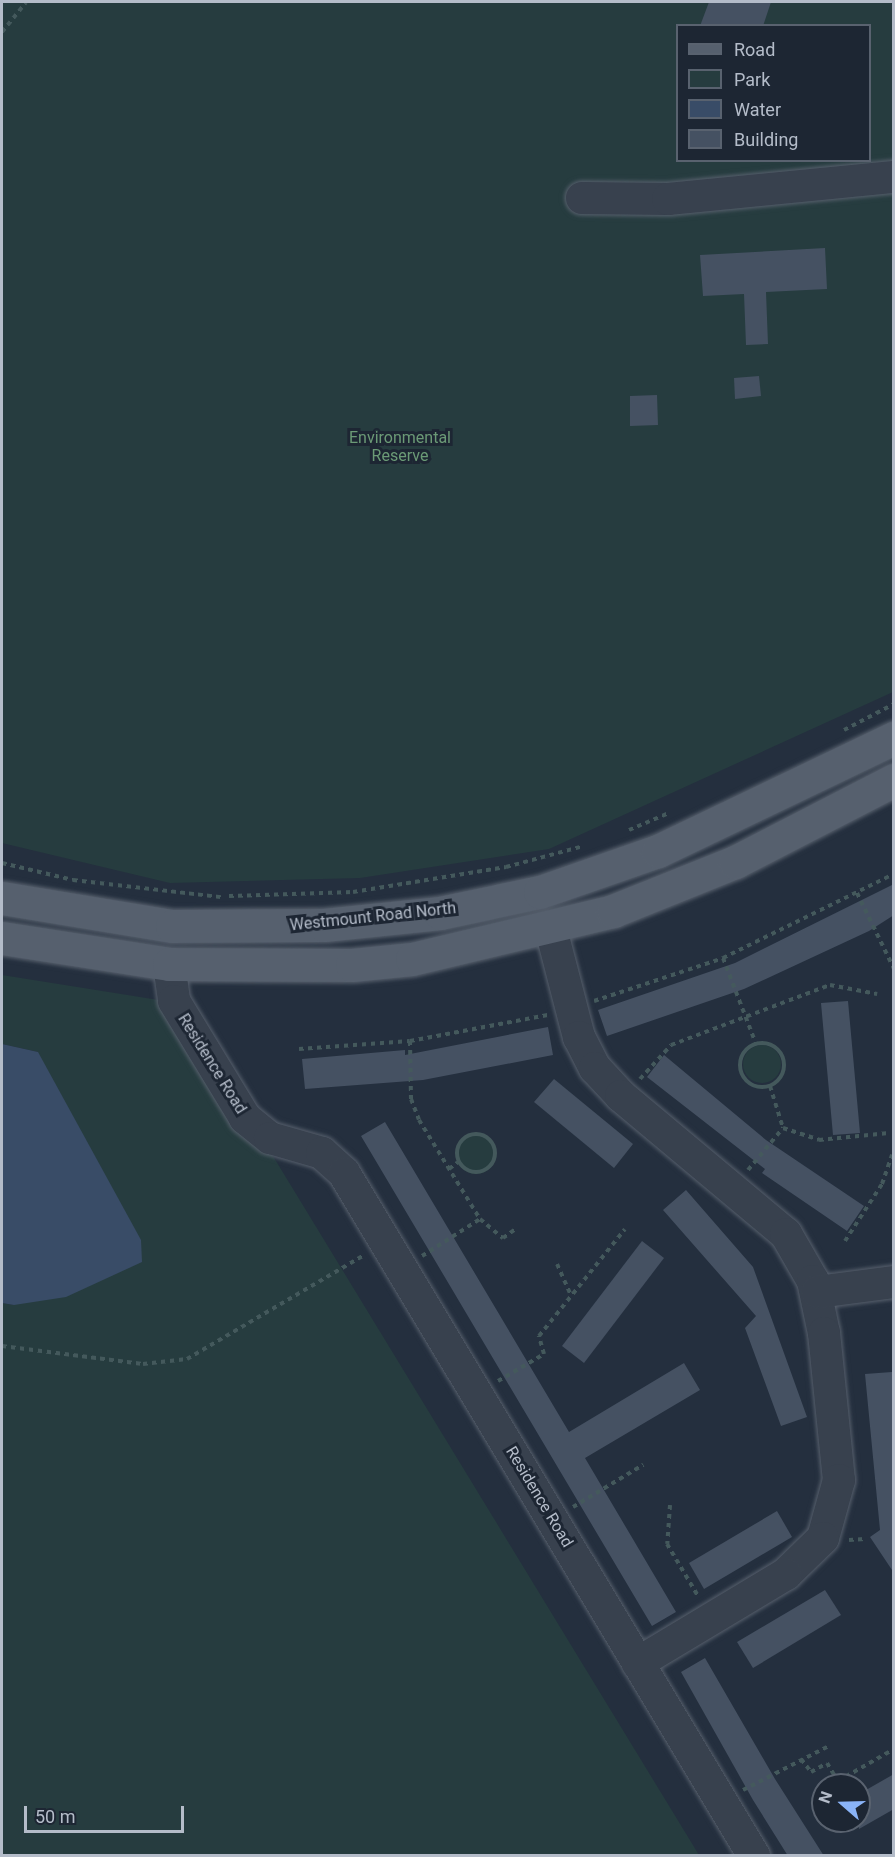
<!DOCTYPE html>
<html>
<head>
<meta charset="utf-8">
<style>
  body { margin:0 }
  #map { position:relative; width:895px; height:1857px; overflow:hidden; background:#242f3e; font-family:Roboto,sans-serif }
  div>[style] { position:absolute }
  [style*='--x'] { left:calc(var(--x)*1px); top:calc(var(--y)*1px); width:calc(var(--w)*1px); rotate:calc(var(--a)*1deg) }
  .green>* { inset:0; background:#263c3f }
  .round { border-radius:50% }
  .water>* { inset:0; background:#394c67 }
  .building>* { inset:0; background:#455162 }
  .path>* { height:4px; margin-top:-2px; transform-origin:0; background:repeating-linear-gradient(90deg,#44595c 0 4.5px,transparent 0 9px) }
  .path>.ring { margin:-2px; padding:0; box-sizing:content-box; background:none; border:4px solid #44595c; border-radius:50% }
  .roads { filter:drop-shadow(0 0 2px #565f6c) drop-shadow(0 0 2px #565f6c) }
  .minor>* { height:32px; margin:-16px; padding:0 16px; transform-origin:16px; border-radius:16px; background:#38414e }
  .major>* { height:33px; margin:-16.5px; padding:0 16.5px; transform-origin:16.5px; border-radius:16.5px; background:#56606e }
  span { translate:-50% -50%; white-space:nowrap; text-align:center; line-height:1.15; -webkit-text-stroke:6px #1d2633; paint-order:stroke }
  .park-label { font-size:16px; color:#6b9a76 }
  .street-label { font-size:16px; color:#b4bcc9 }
  .frame { position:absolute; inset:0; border:3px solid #b4bcc9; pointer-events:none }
  .legend { position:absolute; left:676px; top:24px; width:195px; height:138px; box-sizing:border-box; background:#1d2633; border:2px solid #59626f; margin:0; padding:8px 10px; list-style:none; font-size:18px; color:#b4bcc9 }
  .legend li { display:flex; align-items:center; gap:12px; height:30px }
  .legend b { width:30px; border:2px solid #59626f }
  .north { position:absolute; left:811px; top:1773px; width:60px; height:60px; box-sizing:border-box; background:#1d2633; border:2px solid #59626f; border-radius:50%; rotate:290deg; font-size:16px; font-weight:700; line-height:24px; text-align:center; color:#b4bcc9 }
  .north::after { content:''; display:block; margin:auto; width:21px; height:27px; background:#8ab4f8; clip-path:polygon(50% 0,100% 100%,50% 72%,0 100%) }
  .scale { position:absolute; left:24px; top:1806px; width:160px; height:27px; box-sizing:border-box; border:3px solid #b4bcc9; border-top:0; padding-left:8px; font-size:18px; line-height:21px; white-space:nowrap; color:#b4bcc9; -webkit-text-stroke:4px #1d2633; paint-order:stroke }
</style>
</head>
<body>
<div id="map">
  <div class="green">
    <i style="clip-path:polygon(evenodd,2px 2px,893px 2px,893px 692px,549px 849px,360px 878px,170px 883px,2px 843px,2px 2px,678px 26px,870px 26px,870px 160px,678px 160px,678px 26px)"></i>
    <i style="clip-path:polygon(2px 975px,165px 1001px,265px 1143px,699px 1855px,2px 1855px,2px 1303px,14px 1305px,38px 1052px,2px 1044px)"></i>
    <i class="round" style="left:743px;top:1045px;width:38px;height:38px"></i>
    <i class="round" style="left:456px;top:1134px;width:40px;height:40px"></i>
  </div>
  <div class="water">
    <i style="clip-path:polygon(2px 1044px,38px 1052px,141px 1240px,142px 1262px,66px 1297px,14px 1305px,2px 1303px)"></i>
  </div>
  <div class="building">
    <i style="clip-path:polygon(709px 2px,771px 2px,763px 26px,700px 26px)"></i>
    <i style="clip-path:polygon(825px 248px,827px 289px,766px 292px,768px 344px,746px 345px,744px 294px,703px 296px,700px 255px)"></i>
    <i style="clip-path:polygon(759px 376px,761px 396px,735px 399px,734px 378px)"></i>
    <i style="clip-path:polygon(657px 395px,658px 425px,630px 426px,630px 396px)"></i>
    <i style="clip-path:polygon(894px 884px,894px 915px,869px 931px,744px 989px,607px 1036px,598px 1010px,735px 963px)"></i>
    <i style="clip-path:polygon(848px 1001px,860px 1133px,833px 1135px,821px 1003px)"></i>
    <i style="clip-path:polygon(548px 1027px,553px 1055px,423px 1080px,305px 1089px,302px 1059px,405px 1050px,405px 1055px)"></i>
    <i style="clip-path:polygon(664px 1055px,766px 1140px,864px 1206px,847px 1231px,762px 1173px,765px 1169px,647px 1077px)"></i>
    <i style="clip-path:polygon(554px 1079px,633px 1144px,614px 1168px,534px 1102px)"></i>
    <i style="clip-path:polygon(385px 1122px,569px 1432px,684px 1363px,700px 1390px,585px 1458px,676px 1612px,652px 1626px,361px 1136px)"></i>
    <i style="clip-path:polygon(686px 1190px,753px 1267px,807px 1417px,781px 1426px,745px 1328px,756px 1316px,663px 1210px)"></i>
    <i style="clip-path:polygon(642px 1241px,664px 1258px,584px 1363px,562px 1346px)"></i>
    <i style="clip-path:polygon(892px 1372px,894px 1382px,894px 1573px,870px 1537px,880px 1530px,865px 1374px)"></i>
    <i style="clip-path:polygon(777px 1511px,792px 1537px,704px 1589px,689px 1563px)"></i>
    <i style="clip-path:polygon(825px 1590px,841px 1615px,753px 1668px,737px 1642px)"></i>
    <i style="clip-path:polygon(705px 1658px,775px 1779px,824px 1856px,788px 1856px,753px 1800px,681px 1672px)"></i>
    <i style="clip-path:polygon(894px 1774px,894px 1809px,859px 1829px,859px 1794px)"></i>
  </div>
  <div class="path">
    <i style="--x:2;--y:32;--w:38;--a:-51"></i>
    <i style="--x:844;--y:730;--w:56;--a:-27.5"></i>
    <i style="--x:629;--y:830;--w:43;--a:-23"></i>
    <i style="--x:2;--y:863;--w:73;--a:13.5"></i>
    <i style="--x:73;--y:880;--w:149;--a:6.6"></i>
    <i style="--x:857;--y:893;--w:85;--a:64"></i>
    <i style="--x:229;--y:896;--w:124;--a:-1.8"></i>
    <i style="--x:353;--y:892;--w:155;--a:-9.3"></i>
    <i style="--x:506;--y:867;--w:77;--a:-15.1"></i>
    <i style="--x:723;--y:958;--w:92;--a:69"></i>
    <i style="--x:594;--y:1001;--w:136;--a:-18.4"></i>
    <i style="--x:723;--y:958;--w:191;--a:-26.2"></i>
    <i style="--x:410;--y:1041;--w:58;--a:89"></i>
    <i style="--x:411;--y:1099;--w:22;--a:69"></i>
    <i style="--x:419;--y:1120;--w:116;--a:58.4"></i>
    <i style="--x:480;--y:1219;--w:30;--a:40"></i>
    <i style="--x:503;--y:1238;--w:14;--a:-36"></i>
    <i class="ring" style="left:740px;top:1043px;width:40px;height:40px"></i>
    <i style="--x:299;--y:1049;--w:111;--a:-4.1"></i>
    <i style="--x:410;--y:1041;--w:140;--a:-10.7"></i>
    <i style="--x:640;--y:1079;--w:46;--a:-47.6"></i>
    <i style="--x:671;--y:1045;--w:170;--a:-20.7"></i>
    <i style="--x:830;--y:985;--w:48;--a:10.8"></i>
    <i style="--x:770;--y:1086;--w:44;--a:72.8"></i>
    <i class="ring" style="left:457px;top:1134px;width:34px;height:34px"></i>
    <i style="--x:449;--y:1169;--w:11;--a:-38"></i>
    <i style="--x:748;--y:1170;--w:55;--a:-50.2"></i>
    <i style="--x:783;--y:1128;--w:38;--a:18"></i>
    <i style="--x:819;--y:1140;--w:70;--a:-5.7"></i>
    <i style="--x:845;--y:1241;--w:68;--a:-57"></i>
    <i style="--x:882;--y:1184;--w:31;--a:-71"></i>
    <i style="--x:422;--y:1256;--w:69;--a:-32.5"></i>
    <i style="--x:557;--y:1264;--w:34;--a:66"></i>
    <i style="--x:2;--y:1346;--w:142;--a:7.3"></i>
    <i style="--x:143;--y:1364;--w:44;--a:-6.5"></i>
    <i style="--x:187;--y:1359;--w:205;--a:-30.4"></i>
    <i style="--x:498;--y:1381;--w:53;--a:-30.4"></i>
    <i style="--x:544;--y:1354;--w:19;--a:-106"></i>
    <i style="--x:539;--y:1336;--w:137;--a:-51.2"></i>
    <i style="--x:670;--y:1505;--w:39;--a:94"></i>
    <i style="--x:667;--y:1544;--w:61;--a:59.2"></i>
    <i style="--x:573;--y:1507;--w:82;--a:-31"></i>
    <i style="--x:849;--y:1540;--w:16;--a:-4"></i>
    <i style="--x:801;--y:1759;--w:16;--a:52"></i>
    <i style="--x:811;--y:1772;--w:18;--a:-29"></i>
    <i style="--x:827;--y:1763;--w:21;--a:59"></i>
    <i style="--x:838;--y:1781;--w:64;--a:-29.7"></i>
    <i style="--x:743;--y:1790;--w:97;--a:-27.1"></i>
  </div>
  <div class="roads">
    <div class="minor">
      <i style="--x:582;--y:198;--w:86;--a:0.7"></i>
      <i style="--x:668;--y:199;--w:227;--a:-5.6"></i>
      <i style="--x:551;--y:929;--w:112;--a:75.5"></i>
      <i style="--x:579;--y:1037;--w:35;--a:63"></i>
      <i style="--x:595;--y:1068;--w:38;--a:47"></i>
      <i style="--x:621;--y:1096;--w:215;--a:39.9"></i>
      <i style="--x:786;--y:1234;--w:54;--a:60.1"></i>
      <i style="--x:813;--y:1281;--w:53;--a:78.1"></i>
      <i style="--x:824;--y:1333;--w:148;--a:84.2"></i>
      <i style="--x:839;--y:1480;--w:60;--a:105.4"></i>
      <i style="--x:823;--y:1538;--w:52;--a:135.8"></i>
      <i style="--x:786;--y:1574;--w:173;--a:149"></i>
      <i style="--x:169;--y:964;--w:37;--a:82"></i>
      <i style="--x:174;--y:1001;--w:137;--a:58.7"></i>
      <i style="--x:245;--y:1118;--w:32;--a:39"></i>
      <i style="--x:270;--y:1138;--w:54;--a:16.1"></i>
      <i style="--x:322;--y:1153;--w:30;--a:42"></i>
      <i style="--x:344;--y:1173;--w:797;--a:59.02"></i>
      <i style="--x:817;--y:1292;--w:78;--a:-7.4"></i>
    </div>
    <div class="major">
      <i style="--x:2;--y:898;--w:172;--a:9.4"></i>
      <i style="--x:172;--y:926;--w:152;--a:-0.4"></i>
      <i style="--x:324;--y:925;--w:117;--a:-5.9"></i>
      <i style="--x:440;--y:913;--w:102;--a:-11.9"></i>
      <i style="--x:540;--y:892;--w:125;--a:-19.2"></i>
      <i style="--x:658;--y:851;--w:262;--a:-25.6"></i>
      <i style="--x:2;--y:938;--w:169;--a:8.8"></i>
      <i style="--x:169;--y:964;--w:183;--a:0.3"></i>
      <i style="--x:352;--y:965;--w:60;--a:-5.7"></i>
      <i style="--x:412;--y:959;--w:207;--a:-13.4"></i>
      <i style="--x:613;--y:911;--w:131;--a:-21.9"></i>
      <i style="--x:735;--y:862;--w:179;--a:-27.3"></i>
    </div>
  </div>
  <div class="park-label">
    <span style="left:400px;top:447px">Environmental<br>Reserve</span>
  </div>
  <div class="street-label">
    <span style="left:373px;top:917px;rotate:-6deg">Westmount Road North</span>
    <span style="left:212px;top:1064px;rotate:58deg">Residence Road</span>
    <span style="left:539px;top:1497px;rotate:59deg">Residence Road</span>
  </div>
  <div class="frame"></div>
  <ul class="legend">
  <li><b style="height:8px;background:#56606e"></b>Road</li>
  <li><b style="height:16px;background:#263c3f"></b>Park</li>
  <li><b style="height:16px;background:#394c67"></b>Water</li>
  <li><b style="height:16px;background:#455162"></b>Building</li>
  </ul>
  <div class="north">N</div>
  <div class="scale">50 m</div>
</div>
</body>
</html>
